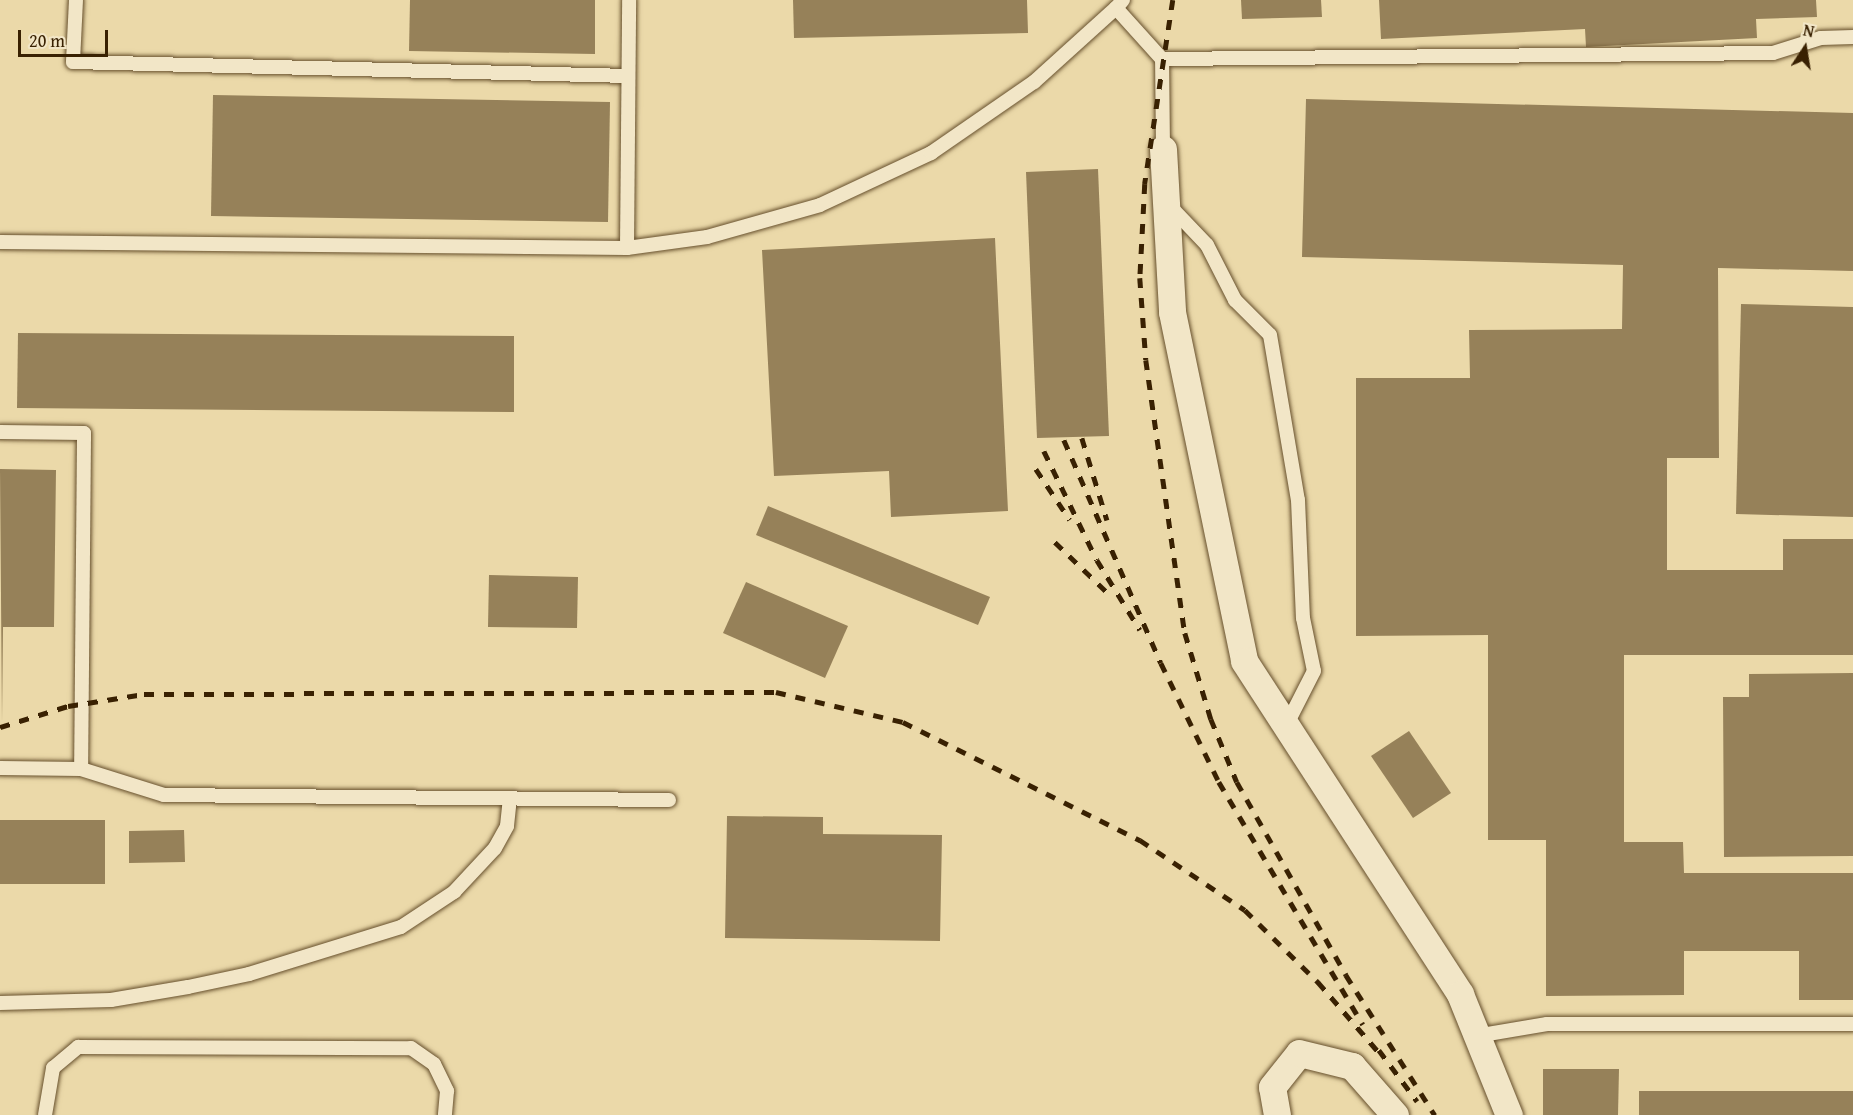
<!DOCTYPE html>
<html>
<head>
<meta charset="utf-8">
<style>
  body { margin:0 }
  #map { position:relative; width:1853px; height:1115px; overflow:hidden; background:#ebd9a9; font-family:"Gentium Book Plus",serif }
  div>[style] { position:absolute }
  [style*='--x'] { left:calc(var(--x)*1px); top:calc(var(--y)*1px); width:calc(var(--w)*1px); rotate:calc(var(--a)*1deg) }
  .building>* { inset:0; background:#968159 }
  .roads { filter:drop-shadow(0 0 2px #664f2c) drop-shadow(0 0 2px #664f2c) }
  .lane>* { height:14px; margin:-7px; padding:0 7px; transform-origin:7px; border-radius:7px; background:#f2e6c7 }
  .street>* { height:27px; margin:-13.5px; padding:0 13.5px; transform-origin:13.5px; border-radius:13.5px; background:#f2e6c7 }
  .rail>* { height:4.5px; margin-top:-2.25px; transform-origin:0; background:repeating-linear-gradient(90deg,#392102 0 10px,transparent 0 20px) }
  span { translate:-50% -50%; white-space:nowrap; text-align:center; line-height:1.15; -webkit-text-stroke:6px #f2e6c7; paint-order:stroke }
  .north { position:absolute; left:1775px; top:18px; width:60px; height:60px; -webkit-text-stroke:4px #f2e6c7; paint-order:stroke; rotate:12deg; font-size:16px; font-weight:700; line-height:24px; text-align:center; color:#392102 }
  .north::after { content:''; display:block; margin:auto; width:21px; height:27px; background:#392102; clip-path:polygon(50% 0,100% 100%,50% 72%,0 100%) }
  .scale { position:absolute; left:18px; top:30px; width:90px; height:27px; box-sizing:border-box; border:3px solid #392102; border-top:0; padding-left:8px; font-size:18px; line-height:21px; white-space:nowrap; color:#392102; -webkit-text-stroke:4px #f2e6c7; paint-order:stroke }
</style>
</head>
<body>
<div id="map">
  <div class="building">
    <i style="clip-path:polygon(410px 0,595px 0,595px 54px,409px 51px)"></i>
    <i style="clip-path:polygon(793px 0,1027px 0,1028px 33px,794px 38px)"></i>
    <i style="clip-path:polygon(1241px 0,1321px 0,1322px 17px,1242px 19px)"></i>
    <i style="clip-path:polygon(1379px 0,1816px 0,1817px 17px,1756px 19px,1757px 38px,1586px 47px,1585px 29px,1381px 39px)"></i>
    <i style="clip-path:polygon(213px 95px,610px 102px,608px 222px,211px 216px)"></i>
    <i style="clip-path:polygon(1306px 99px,1853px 113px,1853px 271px,1718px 268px,1719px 458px,1667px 458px,1667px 570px,1783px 570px,1783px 539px,1853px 539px,1853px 655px,1624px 655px,1624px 842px,1683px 842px,1684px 873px,1853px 873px,1853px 1000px,1799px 1000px,1799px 951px,1684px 951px,1684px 995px,1546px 996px,1546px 840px,1488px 840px,1488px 635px,1356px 636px,1356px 378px,1470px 378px,1469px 330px,1622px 329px,1623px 265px,1302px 257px)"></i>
    <i style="clip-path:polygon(1098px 169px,1109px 436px,1037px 438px,1026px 172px)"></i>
    <i style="clip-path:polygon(995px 238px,1008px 511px,891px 517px,889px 471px,774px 476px,762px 250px)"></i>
    <i style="clip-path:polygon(1741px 304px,1853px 307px,1853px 517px,1736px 514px)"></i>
    <i style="clip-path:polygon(18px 333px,514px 336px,514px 412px,17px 408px)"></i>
    <i style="clip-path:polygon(0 469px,56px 470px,54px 627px,3px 627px,2px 723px)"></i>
    <i style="clip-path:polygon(768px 506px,990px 597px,978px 625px,756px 535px)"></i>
    <i style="clip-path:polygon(489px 575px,578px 577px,577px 628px,488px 627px)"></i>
    <i style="clip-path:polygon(746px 582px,848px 626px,825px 678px,723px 633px)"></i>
    <i style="clip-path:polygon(1853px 673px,1853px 856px,1724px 857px,1723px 697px,1749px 697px,1749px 674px)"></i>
    <i style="clip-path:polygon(1409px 731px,1451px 793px,1413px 818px,1371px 756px)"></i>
    <i style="clip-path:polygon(727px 816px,823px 817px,823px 834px,942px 835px,940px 941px,725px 938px)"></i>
    <i style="clip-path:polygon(0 820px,105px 820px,105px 884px,0 884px)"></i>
    <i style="clip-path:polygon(184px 830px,185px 862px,129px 863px,129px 831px)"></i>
    <i style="clip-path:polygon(1543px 1069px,1619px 1069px,1618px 1115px,1543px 1115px)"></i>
    <i style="clip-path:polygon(1639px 1091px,1853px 1091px,1853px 1115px,1639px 1115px)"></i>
  </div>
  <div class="roads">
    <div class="lane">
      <i style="--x:76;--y:0;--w:62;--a:92.8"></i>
      <i style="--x:73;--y:62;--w:555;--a:1.44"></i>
      <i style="--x:1123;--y:0;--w:11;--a:131"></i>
      <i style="--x:1116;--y:8;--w:69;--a:48"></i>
      <i style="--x:1163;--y:149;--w:90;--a:-90.6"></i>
      <i style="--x:1162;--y:59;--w:611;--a:-0.56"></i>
      <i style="--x:1773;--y:53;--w:50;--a:-17.4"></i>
      <i style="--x:1821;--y:38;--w:32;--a:-2"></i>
      <i style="--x:1169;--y:205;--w:55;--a:46.5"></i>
      <i style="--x:1207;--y:245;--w:62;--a:63"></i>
      <i style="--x:1235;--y:300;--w:49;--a:45"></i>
      <i style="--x:1270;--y:335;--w:167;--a:80.4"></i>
      <i style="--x:1298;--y:500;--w:118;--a:87.6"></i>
      <i style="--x:1303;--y:618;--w:54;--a:78.3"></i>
      <i style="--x:1314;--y:671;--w:62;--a:117"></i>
      <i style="--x:0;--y:242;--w:627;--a:0.55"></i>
      <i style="--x:627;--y:248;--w:81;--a:-7.8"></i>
      <i style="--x:707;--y:237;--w:117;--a:-15.8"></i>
      <i style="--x:820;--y:205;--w:123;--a:-25.1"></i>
      <i style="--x:931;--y:153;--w:125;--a:-34.6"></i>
      <i style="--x:1034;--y:82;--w:110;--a:-42.1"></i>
      <i style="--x:627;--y:248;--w:248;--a:-89.5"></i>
      <i style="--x:0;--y:432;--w:84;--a:0.7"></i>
      <i style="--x:84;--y:433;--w:5;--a:90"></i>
      <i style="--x:84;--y:438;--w:331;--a:90.5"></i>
      <i style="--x:81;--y:769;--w:81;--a:-179.3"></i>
      <i style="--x:81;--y:769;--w:87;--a:17.4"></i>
      <i style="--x:164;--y:795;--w:505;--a:0.57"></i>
      <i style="--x:0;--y:1003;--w:111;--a:-1.5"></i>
      <i style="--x:111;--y:1000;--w:78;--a:-9.6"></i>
      <i style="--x:188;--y:987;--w:62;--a:-12"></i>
      <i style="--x:249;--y:974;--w:159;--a:-17.2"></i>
      <i style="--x:401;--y:927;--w:64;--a:-33.4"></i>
      <i style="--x:454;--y:892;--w:60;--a:-47"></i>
      <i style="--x:495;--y:848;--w:25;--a:-61"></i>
      <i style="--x:507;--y:826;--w:28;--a:-84"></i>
      <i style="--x:1476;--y:1036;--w:72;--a:-9.6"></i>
      <i style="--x:1547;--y:1024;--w:306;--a:0"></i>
      <i style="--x:45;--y:1115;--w:48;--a:-80.3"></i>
      <i style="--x:53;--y:1068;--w:33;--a:-40"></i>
      <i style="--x:78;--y:1047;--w:333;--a:0.2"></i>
      <i style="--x:411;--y:1048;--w:28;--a:35"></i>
      <i style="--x:434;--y:1064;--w:30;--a:64"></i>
      <i style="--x:447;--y:1091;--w:24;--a:95"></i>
    </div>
    <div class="street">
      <i style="--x:1163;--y:149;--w:163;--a:86.8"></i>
      <i style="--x:1172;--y:312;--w:356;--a:78.3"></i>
      <i style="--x:1244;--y:661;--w:397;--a:57"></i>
      <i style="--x:1460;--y:994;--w:131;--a:68"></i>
      <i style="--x:1277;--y:1115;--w:28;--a:-100"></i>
      <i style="--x:1272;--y:1087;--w:43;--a:-51.5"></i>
      <i style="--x:1299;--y:1053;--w:55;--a:13.8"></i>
      <i style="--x:1352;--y:1066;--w:65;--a:48.7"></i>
    </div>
  </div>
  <div class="rail">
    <i style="--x:1173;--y:0;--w:186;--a:98.7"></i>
    <i style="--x:1145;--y:184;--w:94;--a:93"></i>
    <i style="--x:1140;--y:278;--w:82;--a:85.8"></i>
    <i style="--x:1146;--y:360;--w:276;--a:81.9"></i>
    <i style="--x:1185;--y:633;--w:90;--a:73.2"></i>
    <i style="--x:1211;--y:719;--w:68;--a:67.6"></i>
    <i style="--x:1237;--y:782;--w:222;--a:60.5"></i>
    <i style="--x:1346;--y:975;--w:166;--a:57.6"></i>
    <i style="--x:1082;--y:438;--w:86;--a:73"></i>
    <i style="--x:1064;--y:440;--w:243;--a:66.5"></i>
    <i style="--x:1161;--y:663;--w:132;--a:64"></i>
    <i style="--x:1219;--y:782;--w:282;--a:59.3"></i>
    <i style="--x:1044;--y:451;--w:121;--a:64.1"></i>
    <i style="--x:1097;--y:560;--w:82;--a:58.4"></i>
    <i style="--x:1036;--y:469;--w:61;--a:56.3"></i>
    <i style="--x:1055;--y:542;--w:79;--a:44"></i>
    <i style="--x:0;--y:727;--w:71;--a:-17.2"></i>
    <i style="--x:68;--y:706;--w:77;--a:-9"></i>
    <i style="--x:144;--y:694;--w:632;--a:-0.18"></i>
    <i style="--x:776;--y:692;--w:130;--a:13.3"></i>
    <i style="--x:903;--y:722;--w:265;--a:26.5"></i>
    <i style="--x:1140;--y:840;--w:126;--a:33.7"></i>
    <i style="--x:1245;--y:910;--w:103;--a:44.6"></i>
    <i style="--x:1318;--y:982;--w:99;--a:49.1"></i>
    <i style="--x:1379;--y:1050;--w:64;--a:53.3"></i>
  </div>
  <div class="north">N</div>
  <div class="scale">20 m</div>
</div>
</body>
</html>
